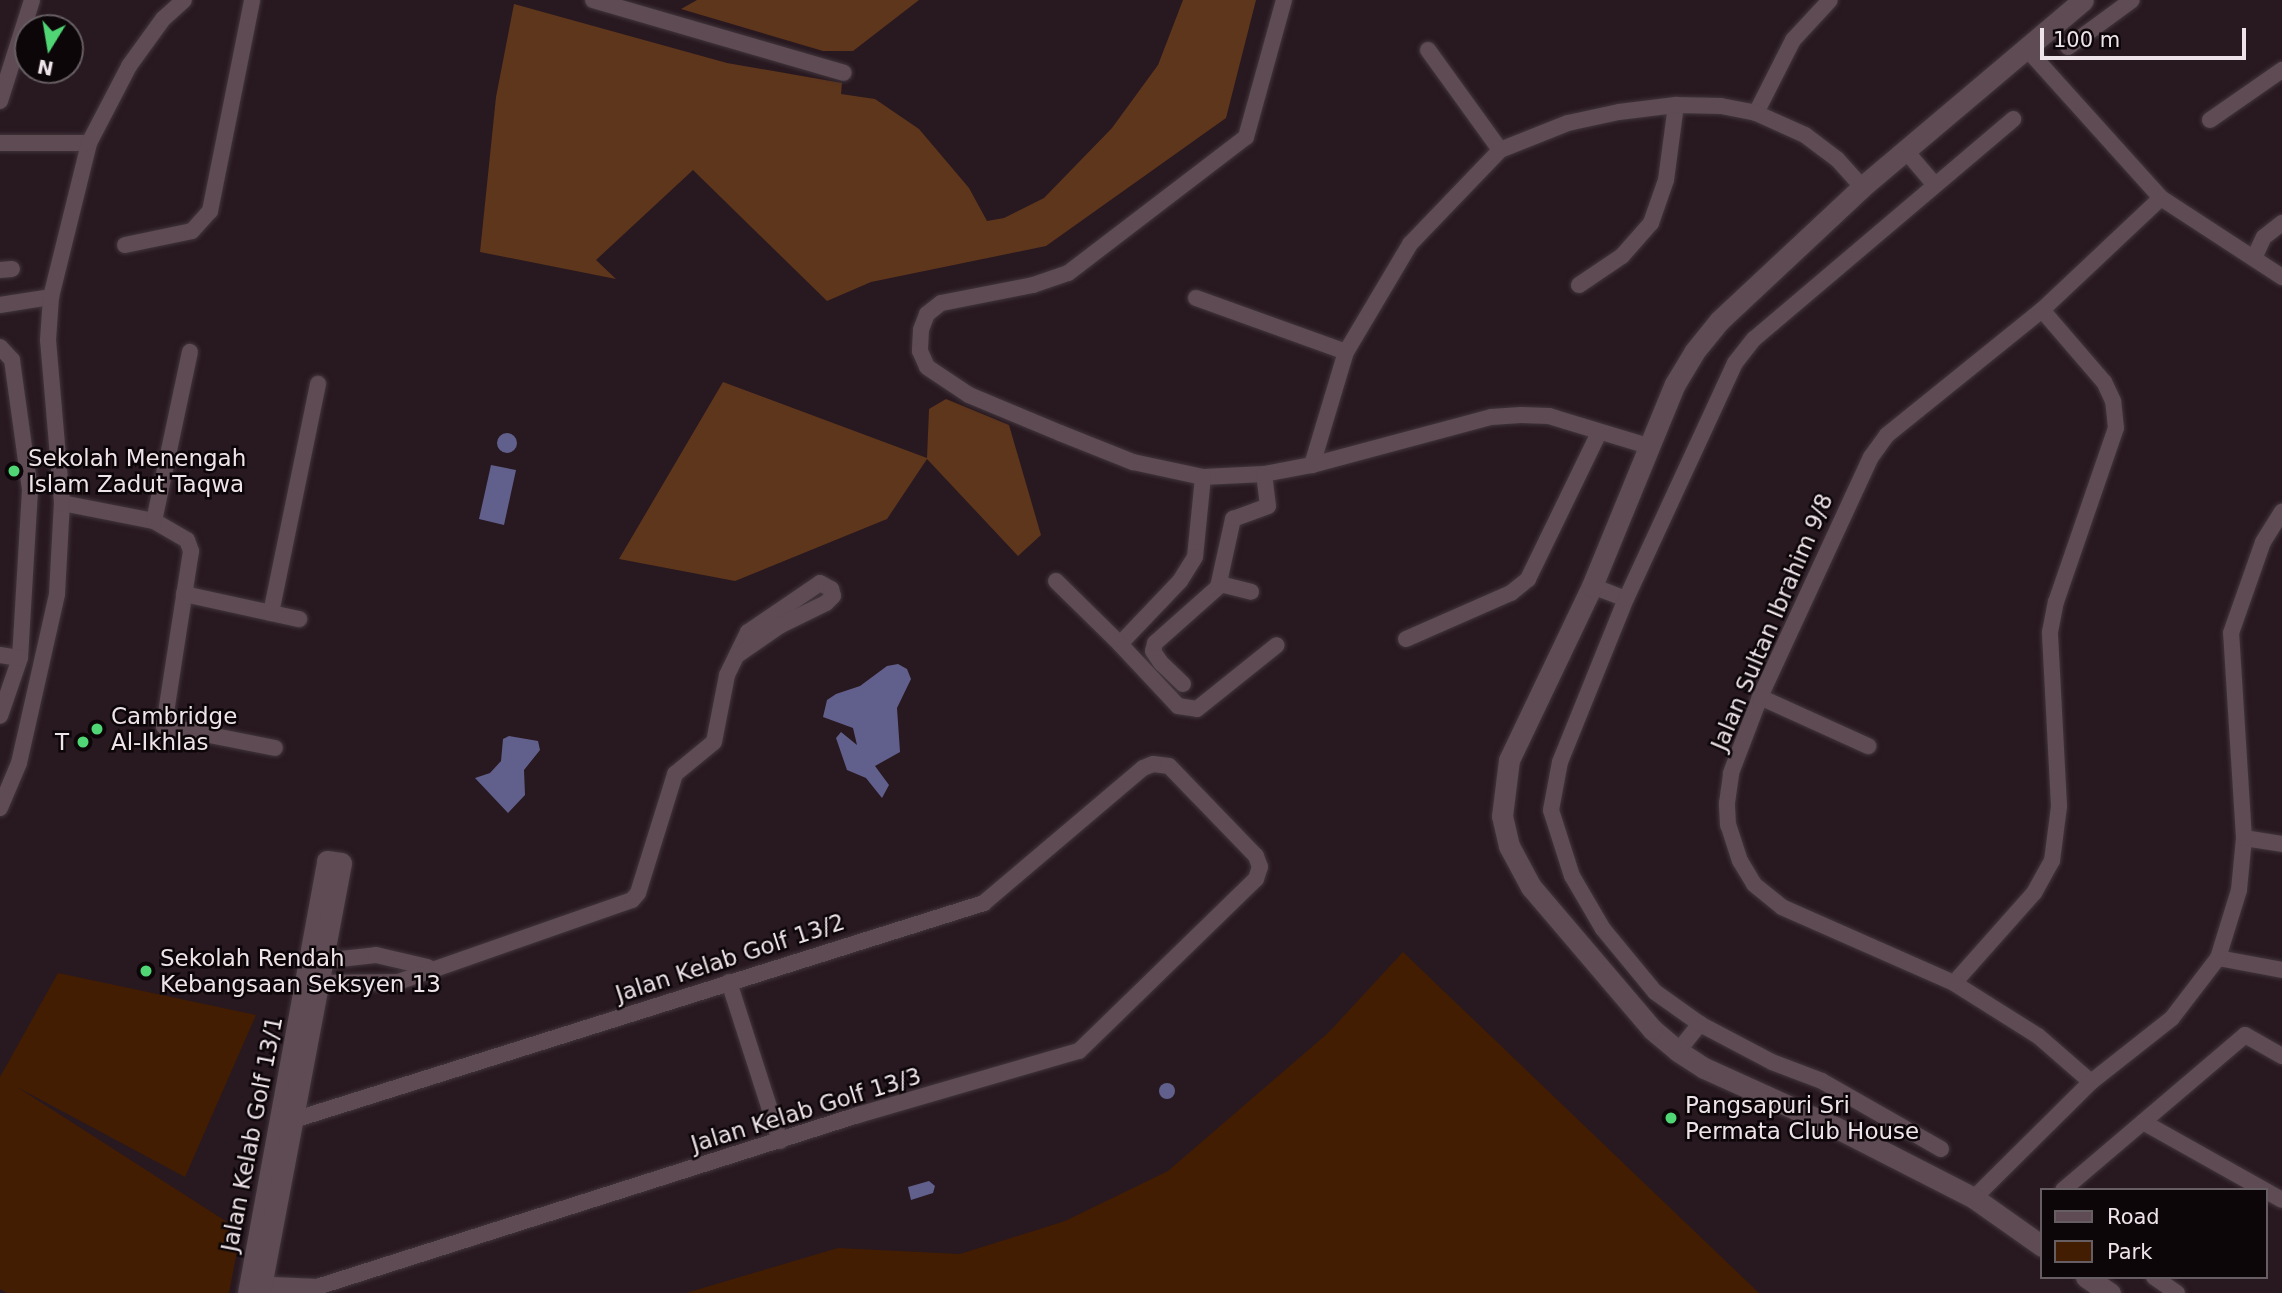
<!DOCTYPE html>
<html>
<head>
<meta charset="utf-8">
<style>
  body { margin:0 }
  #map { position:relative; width:2282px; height:1293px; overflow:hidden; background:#281820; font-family:"DejaVu Sans",sans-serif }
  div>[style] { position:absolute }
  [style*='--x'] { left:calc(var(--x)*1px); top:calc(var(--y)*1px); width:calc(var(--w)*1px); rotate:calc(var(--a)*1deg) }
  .green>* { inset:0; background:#421d02 }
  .forest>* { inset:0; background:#5e361c }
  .water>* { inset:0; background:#61608c }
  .round { border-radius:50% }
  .roads { filter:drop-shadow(0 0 2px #41353b) drop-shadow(0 0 2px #41353b) }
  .minor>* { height:16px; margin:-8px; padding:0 8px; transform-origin:8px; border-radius:8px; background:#5e4b54 }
  .tertiary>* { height:21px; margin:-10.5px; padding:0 10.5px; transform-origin:10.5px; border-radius:10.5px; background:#5e4b54 }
  .dots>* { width:19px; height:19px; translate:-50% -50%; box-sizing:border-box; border:4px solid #0c0609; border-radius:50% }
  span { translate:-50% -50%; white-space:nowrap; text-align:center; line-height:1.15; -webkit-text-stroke:5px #0c0609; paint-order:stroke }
  .poi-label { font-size:23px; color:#eee3e8 }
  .left { translate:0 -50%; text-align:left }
  .right { translate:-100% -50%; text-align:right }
  .street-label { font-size:23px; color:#eee3e8 }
  .legend { position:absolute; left:2040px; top:1188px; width:228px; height:91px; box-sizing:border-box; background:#0c0609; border:2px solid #665e62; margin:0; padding:9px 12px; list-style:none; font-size:21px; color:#eee3e8 }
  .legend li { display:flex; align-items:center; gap:14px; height:35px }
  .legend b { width:35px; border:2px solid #665e62 }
  .north { position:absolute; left:14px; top:14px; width:70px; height:70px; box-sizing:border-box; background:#0c0609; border:2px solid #665e62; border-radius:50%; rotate:191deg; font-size:19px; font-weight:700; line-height:28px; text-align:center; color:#eee3e8 }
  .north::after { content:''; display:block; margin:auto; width:24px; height:32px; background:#50d674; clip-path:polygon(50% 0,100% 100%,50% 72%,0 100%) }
  .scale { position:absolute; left:2040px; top:28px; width:206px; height:32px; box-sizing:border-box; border:4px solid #eee3e8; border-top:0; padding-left:9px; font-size:21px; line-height:24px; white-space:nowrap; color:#eee3e8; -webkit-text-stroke:5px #0c0609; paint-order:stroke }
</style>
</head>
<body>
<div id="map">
  <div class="green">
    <i style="clip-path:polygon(1403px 952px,1759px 1293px,686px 1293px,838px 1248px,960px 1254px,1065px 1221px,1168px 1171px,1328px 1033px)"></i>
    <i style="clip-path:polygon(58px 973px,256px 1015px,185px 1177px,17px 1087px,241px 1231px,229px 1293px,7px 1293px,0 1289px,0 1077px)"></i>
  </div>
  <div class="forest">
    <i style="clip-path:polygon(697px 0,919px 0,853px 51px,823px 51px,681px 9px)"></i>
    <i style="clip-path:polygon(1183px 0,1256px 0,1226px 118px,1046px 246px,871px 282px,827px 301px,693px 170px,596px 260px,616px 279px,480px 252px,496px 97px,514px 4px,727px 63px,842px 83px,841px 94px,875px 99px,919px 129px,969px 188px,987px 221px,1004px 218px,1044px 198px,1112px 128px,1158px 65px)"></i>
    <i style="clip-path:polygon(723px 382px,927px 458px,929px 409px,946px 399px,1009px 425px,1041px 535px,1018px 556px,927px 459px,887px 519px,735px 581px,619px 559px)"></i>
  </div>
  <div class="water">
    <i class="round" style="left:497px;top:433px;width:20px;height:20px"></i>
    <i style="clip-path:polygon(491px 465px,516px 470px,504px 525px,479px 519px)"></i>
    <i style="clip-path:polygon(898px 664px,907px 669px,911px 679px,897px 708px,900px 752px,875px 766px,889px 785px,882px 798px,866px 778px,847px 770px,836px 738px,841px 732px,857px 745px,853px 728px,823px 717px,827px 700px,836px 694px,860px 686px,887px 666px)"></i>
    <i style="clip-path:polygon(509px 736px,538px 741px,540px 750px,524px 770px,525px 795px,508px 813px,475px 778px,490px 773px,501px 761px,503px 739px)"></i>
    <i class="round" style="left:1159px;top:1083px;width:16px;height:16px"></i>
    <i style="clip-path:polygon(929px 1181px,935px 1186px,933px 1193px,911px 1200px,908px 1187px)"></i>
  </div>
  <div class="roads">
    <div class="minor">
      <i style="--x:593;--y:0;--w:261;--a:16.2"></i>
      <i style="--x:1284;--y:0;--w:142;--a:105.5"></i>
      <i style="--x:1246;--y:137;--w:224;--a:142.6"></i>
      <i style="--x:1068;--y:273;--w:37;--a:161"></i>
      <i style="--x:1033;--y:285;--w:94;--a:168.9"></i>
      <i style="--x:941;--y:303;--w:18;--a:142"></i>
      <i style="--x:927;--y:314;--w:17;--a:111"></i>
      <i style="--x:921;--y:330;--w:21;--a:93"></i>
      <i style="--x:920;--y:351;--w:17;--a:66"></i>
      <i style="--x:927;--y:367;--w:50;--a:33.7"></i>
      <i style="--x:969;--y:395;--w:99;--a:22.7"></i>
      <i style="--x:1060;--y:433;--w:79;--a:21.7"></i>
      <i style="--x:1133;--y:462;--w:72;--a:12.1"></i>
      <i style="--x:1203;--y:477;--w:61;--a:-2.8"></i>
      <i style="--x:1264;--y:474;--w:49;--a:-10.6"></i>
      <i style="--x:1312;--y:465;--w:185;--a:-15"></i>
      <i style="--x:1491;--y:417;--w:30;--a:-4"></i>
      <i style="--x:1521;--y:415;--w:28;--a:2"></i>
      <i style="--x:1549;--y:416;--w:103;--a:16.9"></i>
      <i style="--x:2068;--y:47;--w:79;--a:-36.3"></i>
      <i style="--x:2026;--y:48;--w:202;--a:48"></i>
      <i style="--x:2161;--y:198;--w:145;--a:33.1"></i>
      <i style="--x:1428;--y:50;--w:123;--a:54.2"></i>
      <i style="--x:0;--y:101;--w:106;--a:-72.4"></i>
      <i style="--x:1756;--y:113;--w:82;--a:-63.1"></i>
      <i style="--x:1793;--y:40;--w:54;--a:-47.2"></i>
      <i style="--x:2210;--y:120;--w:88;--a:-34.8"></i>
      <i style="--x:0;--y:143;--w:89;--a:0"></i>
      <i style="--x:1905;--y:150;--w:45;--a:49.5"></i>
      <i style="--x:125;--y:245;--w:68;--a:-11.8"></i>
      <i style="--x:192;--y:231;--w:27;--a:-48"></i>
      <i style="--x:210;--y:211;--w:215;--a:-78.7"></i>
      <i style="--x:2254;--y:258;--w:23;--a:-65"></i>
      <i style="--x:2264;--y:237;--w:23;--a:-38"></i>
      <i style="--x:0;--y:270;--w:12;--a:-5"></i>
      <i style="--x:1579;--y:285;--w:52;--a:-34"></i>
      <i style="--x:1622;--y:256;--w:44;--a:-48.7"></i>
      <i style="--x:1651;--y:223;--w:46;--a:-70.8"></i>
      <i style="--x:1666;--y:180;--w:76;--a:-82.4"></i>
      <i style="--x:1196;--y:298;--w:159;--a:19.8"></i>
      <i style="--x:0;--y:305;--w:52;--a:-8.9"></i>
      <i style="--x:0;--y:347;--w:18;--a:47"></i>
      <i style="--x:12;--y:360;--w:131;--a:82.1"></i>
      <i style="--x:30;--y:490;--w:168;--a:93.4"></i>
      <i style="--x:20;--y:658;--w:61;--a:109"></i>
      <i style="--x:1312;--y:465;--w:118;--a:-73.3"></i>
      <i style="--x:1346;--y:352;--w:126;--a:-59.3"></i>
      <i style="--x:1410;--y:244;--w:130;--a:-46.2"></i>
      <i style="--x:1500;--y:150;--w:73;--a:-21.7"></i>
      <i style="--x:1568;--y:123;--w:52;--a:-12.2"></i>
      <i style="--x:1619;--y:112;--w:57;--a:-7"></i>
      <i style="--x:1676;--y:105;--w:45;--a:1.3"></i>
      <i style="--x:1721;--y:106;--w:36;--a:11"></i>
      <i style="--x:1756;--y:113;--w:54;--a:24.2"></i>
      <i style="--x:1805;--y:135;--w:40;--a:37"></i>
      <i style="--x:1837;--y:159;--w:38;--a:48"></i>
      <i style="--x:1203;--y:477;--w:80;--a:95.7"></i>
      <i style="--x:1195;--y:557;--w:28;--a:122"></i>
      <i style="--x:1180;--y:581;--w:87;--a:133.6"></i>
      <i style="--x:1120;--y:644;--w:85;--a:46.9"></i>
      <i style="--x:1178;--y:706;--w:19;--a:9"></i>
      <i style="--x:1197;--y:709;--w:102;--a:-38.7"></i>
      <i style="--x:62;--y:503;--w:94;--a:11.1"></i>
      <i style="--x:154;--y:521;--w:38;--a:30"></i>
      <i style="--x:187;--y:540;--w:12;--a:70"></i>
      <i style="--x:191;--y:551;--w:177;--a:98.8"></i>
      <i style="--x:164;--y:726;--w:113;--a:11.2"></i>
      <i style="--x:154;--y:521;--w:173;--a:-78"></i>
      <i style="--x:1056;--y:581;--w:90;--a:44.5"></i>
      <i style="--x:1220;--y:584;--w:32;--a:14"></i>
      <i style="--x:1592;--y:586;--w:36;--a:21"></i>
      <i style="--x:184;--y:594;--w:118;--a:12.3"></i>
      <i style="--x:271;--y:613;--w:234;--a:-78.4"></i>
      <i style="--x:1406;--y:639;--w:115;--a:-23.7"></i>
      <i style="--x:1511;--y:593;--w:22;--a:-39"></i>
      <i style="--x:1528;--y:579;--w:162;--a:-64.1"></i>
      <i style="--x:0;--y:655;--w:20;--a:9"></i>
      <i style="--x:1183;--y:684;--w:30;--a:-136"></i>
      <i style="--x:1161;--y:663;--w:14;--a:-124"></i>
      <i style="--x:1153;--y:651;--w:8;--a:-76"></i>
      <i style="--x:1155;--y:643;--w:84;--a:-41.6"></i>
      <i style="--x:1218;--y:587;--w:70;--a:-77.6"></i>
      <i style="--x:1233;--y:519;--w:37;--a:-20"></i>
      <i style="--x:1268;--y:506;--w:32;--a:-97"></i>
      <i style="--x:1760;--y:697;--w:119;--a:24.4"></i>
      <i style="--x:0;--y:808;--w:49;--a:-67.1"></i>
      <i style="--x:19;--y:763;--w:173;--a:-77.3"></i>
      <i style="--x:57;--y:594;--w:91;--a:-86.9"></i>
      <i style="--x:62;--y:503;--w:164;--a:-94.9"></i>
      <i style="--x:48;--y:340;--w:43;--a:-86"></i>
      <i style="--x:51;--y:297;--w:159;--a:-76.1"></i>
      <i style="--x:89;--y:143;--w:87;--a:-62.5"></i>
      <i style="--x:129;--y:66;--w:58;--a:-54.1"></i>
      <i style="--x:163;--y:19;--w:28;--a:-42"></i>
      <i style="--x:2244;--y:838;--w:38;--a:9"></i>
      <i style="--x:2218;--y:958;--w:65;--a:10.6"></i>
      <i style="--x:313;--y:962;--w:63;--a:-6.3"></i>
      <i style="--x:376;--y:955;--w:53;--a:13"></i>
      <i style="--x:729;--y:982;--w:167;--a:72.2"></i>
      <i style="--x:307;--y:983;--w:91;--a:-0.6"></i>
      <i style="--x:398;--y:982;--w:248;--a:-19.3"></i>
      <i style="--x:632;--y:900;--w:9;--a:-49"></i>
      <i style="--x:638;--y:893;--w:125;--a:-72.7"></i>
      <i style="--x:675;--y:774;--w:50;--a:-39.4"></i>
      <i style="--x:714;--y:742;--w:68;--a:-79"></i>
      <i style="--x:727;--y:675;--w:48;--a:-64"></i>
      <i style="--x:748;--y:632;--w:87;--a:-34.2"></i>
      <i style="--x:820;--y:583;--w:13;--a:29"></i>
      <i style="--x:831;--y:589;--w:7;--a:74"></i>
      <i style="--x:833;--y:596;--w:10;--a:135"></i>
      <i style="--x:826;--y:603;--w:50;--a:153.9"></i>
      <i style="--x:781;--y:625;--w:51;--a:145.4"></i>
      <i style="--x:1954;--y:983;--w:120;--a:-48.4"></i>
      <i style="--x:2034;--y:893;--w:37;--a:-61"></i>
      <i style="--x:2052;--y:861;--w:55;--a:-82.7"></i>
      <i style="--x:2059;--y:806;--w:174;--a:-93"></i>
      <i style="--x:2050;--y:632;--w:31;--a:-79"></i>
      <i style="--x:2056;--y:602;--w:184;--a:-71"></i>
      <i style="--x:2116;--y:428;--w:27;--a:-96"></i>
      <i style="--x:2113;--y:401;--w:21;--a:-115"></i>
      <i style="--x:2104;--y:382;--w:95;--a:-130.7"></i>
      <i style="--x:1678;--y:1051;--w:35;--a:-51"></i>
      <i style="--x:2091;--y:1082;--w:70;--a:-139"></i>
      <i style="--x:2038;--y:1036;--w:99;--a:-147.8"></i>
      <i style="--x:1954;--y:983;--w:188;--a:-156.2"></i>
      <i style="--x:1782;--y:907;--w:36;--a:-141"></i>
      <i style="--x:1754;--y:884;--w:27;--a:-121"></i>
      <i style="--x:1740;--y:861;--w:38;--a:-108"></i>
      <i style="--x:1728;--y:825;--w:22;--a:-93"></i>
      <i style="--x:1727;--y:803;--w:30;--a:-82"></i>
      <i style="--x:1731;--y:773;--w:81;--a:-69.1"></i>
      <i style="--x:1760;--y:697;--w:264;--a:-65.2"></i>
      <i style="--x:1871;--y:457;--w:27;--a:-54"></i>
      <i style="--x:1887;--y:435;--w:199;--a:-38.9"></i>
      <i style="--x:2042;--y:310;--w:163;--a:-43.3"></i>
      <i style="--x:2143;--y:1122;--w:139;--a:29.3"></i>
      <i style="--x:1941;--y:1149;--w:137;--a:-150.3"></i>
      <i style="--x:1822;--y:1081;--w:53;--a:-159.2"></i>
      <i style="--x:1772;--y:1062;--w:81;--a:-152.2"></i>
      <i style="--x:1700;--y:1024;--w:55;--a:-144.6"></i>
      <i style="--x:1655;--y:992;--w:82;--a:-129.5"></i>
      <i style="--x:1603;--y:929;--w:61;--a:-120.3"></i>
      <i style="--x:1572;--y:876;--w:69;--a:-107.7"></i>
      <i style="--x:1551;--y:810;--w:49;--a:-79.4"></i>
      <i style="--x:1560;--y:762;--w:176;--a:-68"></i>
      <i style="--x:1626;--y:599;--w:260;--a:-65.2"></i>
      <i style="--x:1735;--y:363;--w:31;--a:-52"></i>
      <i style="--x:1754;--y:339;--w:340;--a:-40.3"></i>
      <i style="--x:2063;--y:1190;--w:239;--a:-40.4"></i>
      <i style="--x:2245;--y:1035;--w:43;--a:29.6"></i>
      <i style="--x:2266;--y:1191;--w:18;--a:29"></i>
      <i style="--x:1974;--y:1198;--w:165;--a:-44.8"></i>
      <i style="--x:2091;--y:1082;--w:103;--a:-38.3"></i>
      <i style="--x:2172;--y:1018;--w:76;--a:-52.5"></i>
      <i style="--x:2218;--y:958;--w:71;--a:-72.8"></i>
      <i style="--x:2239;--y:890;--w:52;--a:-84.5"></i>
      <i style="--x:2244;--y:838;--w:205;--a:-93.6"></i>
      <i style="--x:2231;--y:633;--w:96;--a:-70.6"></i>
      <i style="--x:2263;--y:542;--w:36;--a:-58"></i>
      <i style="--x:2154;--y:1277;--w:28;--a:35"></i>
      <i style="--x:251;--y:1284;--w:66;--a:2.6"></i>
      <i style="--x:317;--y:1287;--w:568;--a:-17.64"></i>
      <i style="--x:858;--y:1115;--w:230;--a:-16.2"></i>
      <i style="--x:1079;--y:1051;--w:247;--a:-44.2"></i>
      <i style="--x:1256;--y:879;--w:13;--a:-72"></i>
      <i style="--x:1260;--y:867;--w:12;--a:-110"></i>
      <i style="--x:1256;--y:856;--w:125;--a:-134"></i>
      <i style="--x:1169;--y:766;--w:16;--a:-173"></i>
      <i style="--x:1153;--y:764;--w:11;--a:158"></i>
      <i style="--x:1143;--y:768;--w:209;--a:139.7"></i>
      <i style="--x:984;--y:903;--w:734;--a:162.55"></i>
    </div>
    <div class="tertiary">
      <i style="--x:2042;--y:1246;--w:83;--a:-144.8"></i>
      <i style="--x:1974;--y:1198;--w:154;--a:-152.9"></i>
      <i style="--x:1837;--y:1128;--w:146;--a:-155.7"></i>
      <i style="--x:1704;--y:1068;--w:31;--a:-147"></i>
      <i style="--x:1678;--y:1051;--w:34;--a:-140"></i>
      <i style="--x:1652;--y:1029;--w:187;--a:-130.4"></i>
      <i style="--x:1531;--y:887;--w:47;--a:-118.2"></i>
      <i style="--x:1509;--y:846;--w:31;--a:-103"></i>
      <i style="--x:1502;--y:816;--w:56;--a:-82.9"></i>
      <i style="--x:1509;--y:760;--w:193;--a:-64.5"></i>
      <i style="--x:1592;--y:586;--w:218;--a:-67.7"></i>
      <i style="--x:1675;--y:384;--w:37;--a:-59"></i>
      <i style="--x:1694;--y:352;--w:40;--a:-51"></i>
      <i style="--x:1719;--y:321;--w:196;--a:-43.1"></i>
      <i style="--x:1862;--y:187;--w:289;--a:-40.2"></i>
      <i style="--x:2086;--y:1277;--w:29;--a:34"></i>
      <i style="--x:248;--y:1293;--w:439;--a:-79.6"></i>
      <i style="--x:327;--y:861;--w:14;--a:8"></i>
      <i style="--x:341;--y:863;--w:438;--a:100.7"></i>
    </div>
  </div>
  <div class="dots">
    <i style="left:14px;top:471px;background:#50d674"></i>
    <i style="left:97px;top:729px;background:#50d674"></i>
    <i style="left:83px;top:742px;background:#50d674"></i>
    <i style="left:146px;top:971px;background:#50d674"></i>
    <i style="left:1671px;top:1118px;background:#50d674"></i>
  </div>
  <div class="poi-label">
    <span class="left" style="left:28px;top:471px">Sekolah Menengah<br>Islam Zadut Taqwa</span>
    <span class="left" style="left:111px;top:729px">Cambridge<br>Al-Ikhlas</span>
    <span class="right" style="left:69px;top:742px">T</span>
    <span class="left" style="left:160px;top:971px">Sekolah Rendah<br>Kebangsaan Seksyen 13</span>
    <span class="left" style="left:1685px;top:1118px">Pangsapuri Sri<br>Permata Club House</span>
  </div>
  <div class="street-label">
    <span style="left:1772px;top:622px;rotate:-67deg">Jalan Sultan Ibrahim 9/8</span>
    <span style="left:730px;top:958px;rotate:-18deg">Jalan Kelab Golf 13/2</span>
    <span style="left:806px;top:1110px;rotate:-17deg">Jalan Kelab Golf 13/3</span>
    <span style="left:252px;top:1134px;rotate:-79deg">Jalan Kelab Golf 13/1</span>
  </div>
  <ul class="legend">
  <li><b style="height:9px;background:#5e4b54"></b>Road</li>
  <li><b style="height:19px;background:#421d02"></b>Park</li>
  </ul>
  <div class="north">N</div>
  <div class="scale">100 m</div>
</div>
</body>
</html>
